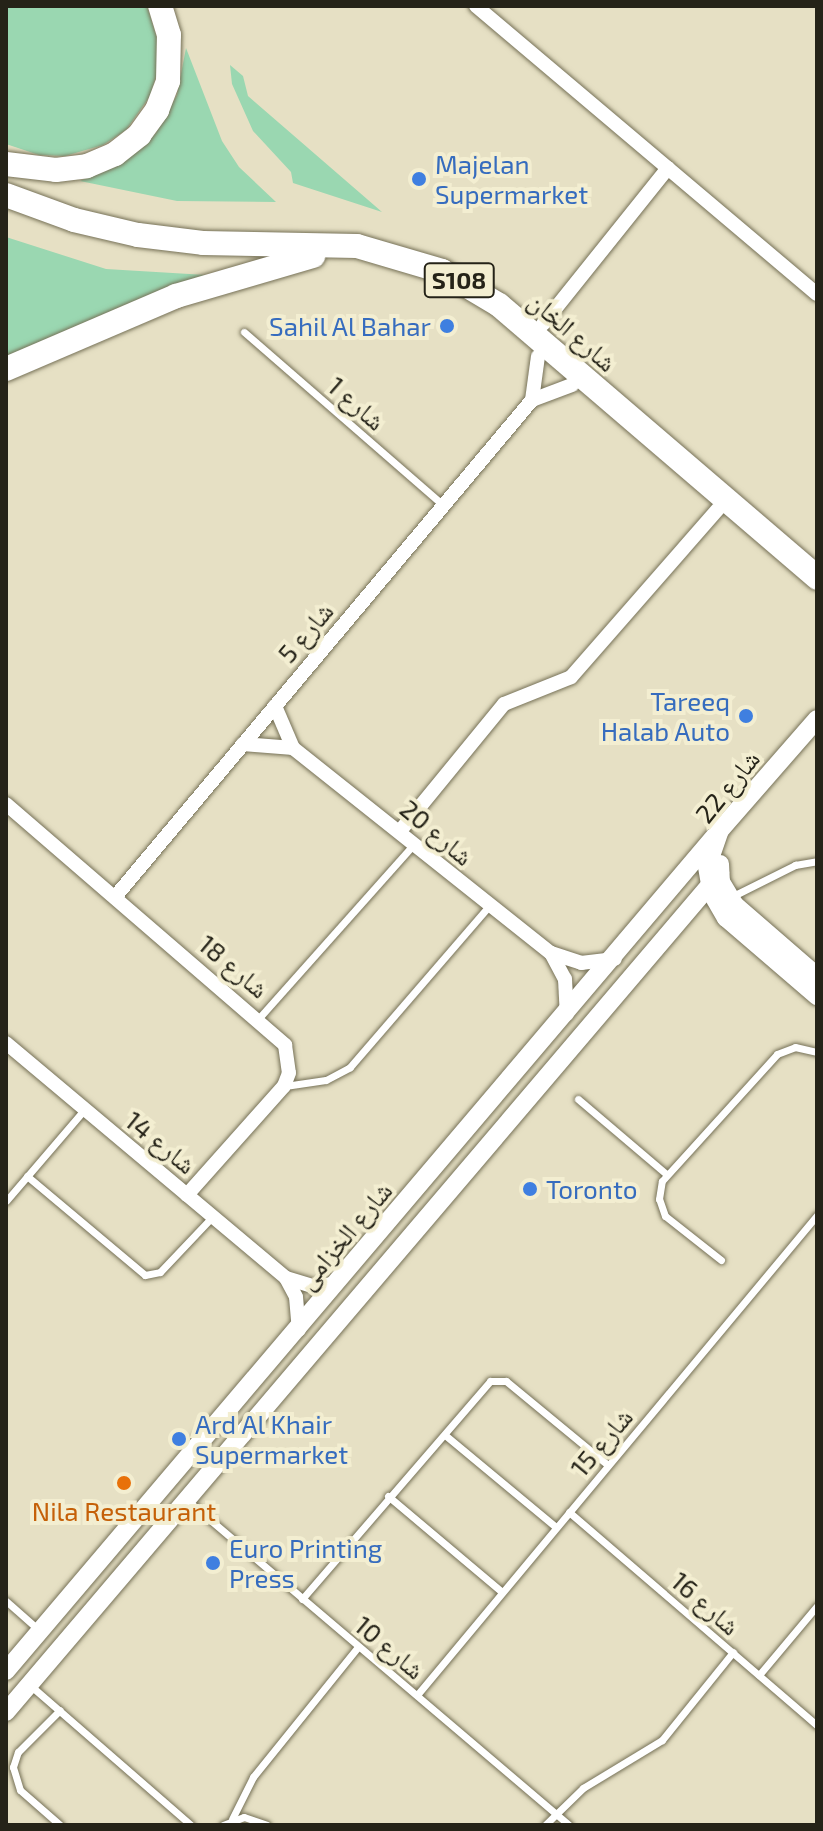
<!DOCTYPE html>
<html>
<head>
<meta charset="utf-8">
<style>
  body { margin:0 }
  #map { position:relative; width:823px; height:1831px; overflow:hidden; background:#e6e0c4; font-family:"Exo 2","Noto Naskh Arabic",sans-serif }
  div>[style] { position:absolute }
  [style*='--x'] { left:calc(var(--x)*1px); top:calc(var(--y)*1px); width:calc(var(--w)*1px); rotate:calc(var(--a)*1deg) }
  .green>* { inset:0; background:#9ad7b1 }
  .roads { filter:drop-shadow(0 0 2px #767157) drop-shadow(0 0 2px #767157) }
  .service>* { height:7px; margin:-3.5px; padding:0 3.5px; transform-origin:3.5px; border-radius:3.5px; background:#fff }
  .minor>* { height:14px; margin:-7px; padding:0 7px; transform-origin:7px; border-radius:7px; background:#fff }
  .tertiary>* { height:18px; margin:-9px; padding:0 9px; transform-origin:9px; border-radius:9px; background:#fff }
  .primary>* { height:24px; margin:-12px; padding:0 12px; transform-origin:12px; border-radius:12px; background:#fff }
  .dots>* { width:22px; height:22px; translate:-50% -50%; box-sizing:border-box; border:4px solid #f3eed1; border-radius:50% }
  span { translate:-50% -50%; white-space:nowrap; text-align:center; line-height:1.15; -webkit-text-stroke:8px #f3eed1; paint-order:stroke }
  .shield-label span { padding:2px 6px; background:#f3eed1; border:2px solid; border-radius:6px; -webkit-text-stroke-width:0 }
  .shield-label { font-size:24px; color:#252318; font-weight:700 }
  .shop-label { font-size:26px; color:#366cbe }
  .left { translate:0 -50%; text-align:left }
  .right { translate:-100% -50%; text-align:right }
  .street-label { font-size:26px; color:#252318 }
  .food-label { font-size:26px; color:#c56008 }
  .frame { position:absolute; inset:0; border:8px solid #252318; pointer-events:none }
</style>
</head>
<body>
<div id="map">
  <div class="green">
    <i style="clip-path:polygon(6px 6px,147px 6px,158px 42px,158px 69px,150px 96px,126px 130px,103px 145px,65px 156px,39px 155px,6px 144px)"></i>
    <i style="clip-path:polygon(186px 48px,222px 141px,239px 167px,276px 202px,177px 201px,80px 181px,124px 162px,156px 133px,177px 95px)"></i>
    <i style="clip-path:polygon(230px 65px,243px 76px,248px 96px,382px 212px,293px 183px,291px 172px,253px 131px,232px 84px)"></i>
    <i style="clip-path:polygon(6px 237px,106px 269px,206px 275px,6px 357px)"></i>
  </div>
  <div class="roads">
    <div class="service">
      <i style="--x:244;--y:332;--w:264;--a:41"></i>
      <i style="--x:731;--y:897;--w:72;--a:-26.6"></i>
      <i style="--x:795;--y:865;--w:22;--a:-10"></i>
      <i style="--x:259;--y:1018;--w:233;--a:-48.3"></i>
      <i style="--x:285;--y:1086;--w:41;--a:-8.3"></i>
      <i style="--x:326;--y:1080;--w:27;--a:-28"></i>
      <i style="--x:350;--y:1067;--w:213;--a:-49.2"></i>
      <i style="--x:578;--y:1099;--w:116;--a:40.4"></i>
      <i style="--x:27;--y:1176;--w:154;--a:40"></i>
      <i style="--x:145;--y:1275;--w:15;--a:-11"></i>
      <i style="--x:160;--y:1272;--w:76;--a:-46.6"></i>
      <i style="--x:6;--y:1201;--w:120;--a:-49.4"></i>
      <i style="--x:721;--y:1260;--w:71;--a:-141.8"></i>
      <i style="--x:665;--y:1216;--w:18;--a:-109"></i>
      <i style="--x:659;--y:1199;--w:18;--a:-81"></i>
      <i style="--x:662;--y:1181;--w:171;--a:-47.8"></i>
      <i style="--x:777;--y:1054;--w:19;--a:-21"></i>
      <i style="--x:795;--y:1047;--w:23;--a:13"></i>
      <i style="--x:445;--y:1435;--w:144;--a:39.7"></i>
      <i style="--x:388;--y:1496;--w:149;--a:40.1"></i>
      <i style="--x:188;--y:1501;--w:500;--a:40.38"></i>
      <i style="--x:569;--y:1512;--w:327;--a:40.7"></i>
      <i style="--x:302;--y:1599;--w:288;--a:-49.2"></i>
      <i style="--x:490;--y:1381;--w:16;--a:0"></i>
      <i style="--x:506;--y:1381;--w:132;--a:39.5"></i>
      <i style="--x:6;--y:1601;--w:45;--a:41.4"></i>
      <i style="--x:759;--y:1675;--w:90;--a:-50"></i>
      <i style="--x:31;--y:1686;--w:212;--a:41"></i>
      <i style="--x:417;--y:1695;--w:625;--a:-50.19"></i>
      <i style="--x:232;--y:1819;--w:47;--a:-63.4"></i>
      <i style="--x:253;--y:1777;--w:167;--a:-51.1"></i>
      <i style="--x:60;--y:1825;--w:53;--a:-138.8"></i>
      <i style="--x:20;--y:1790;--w:24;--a:-107"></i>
      <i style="--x:13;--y:1767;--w:16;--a:-72"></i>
      <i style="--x:18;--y:1752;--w:59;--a:-45"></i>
      <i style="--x:223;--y:1825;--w:22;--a:-21"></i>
      <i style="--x:244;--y:1817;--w:24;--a:19"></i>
      <i style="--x:545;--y:1825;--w:53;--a:-44.2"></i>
      <i style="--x:583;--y:1788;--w:92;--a:-31.3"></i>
      <i style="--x:662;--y:1740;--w:113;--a:-51.1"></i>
    </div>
    <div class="minor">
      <i style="--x:476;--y:6;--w:446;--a:40.2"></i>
      <i style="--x:543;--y:324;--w:200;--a:-51.3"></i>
      <i style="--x:532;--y:400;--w:44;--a:-82.2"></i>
      <i style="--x:275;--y:706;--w:46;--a:66.8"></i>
      <i style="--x:293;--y:748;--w:330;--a:38.5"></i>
      <i style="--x:551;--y:953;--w:32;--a:18"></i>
      <i style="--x:581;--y:963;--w:34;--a:-7"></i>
      <i style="--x:243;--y:744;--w:50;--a:4.6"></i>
      <i style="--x:6;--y:804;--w:369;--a:40.8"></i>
      <i style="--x:285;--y:1045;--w:28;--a:82"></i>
      <i style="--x:289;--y:1073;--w:14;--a:111"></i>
      <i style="--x:284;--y:1086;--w:146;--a:131.7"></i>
      <i style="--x:400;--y:831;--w:164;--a:-50.7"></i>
      <i style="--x:504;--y:704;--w:72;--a:-21.9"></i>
      <i style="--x:571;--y:677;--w:223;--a:-48.8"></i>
      <i style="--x:115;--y:897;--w:649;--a:-50"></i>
      <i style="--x:532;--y:400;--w:43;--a:-20.6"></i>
      <i style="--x:551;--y:953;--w:30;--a:62"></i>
      <i style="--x:565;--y:979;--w:35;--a:87"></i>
      <i style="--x:6;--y:1043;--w:366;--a:40"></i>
      <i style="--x:286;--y:1278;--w:31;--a:17"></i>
      <i style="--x:316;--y:1287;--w:21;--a:-11"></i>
      <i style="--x:286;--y:1278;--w:21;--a:62"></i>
      <i style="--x:296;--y:1297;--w:33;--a:85"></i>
    </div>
    <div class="tertiary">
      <i style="--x:817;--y:719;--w:147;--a:131.1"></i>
      <i style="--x:720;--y:830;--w:39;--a:109"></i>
      <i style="--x:707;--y:867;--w:27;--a:80"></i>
      <i style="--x:712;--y:894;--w:28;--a:60"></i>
      <i style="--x:726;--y:918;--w:120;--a:40.6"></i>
      <i style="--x:720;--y:864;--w:18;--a:87"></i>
      <i style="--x:721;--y:882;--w:27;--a:59"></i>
      <i style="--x:735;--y:905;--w:108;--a:40.9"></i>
      <i style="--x:6;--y:1671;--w:1103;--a:-49.67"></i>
      <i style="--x:6;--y:1712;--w:1102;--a:-49.6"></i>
    </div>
    <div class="primary">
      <i style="--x:6;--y:164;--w:50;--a:6.8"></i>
      <i style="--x:56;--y:170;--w:31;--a:-7"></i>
      <i style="--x:87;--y:166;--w:30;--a:-23"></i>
      <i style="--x:115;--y:154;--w:31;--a:-38"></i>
      <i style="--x:139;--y:135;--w:31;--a:-54"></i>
      <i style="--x:157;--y:110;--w:31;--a:-69"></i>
      <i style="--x:168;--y:81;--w:46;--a:-88.8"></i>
      <i style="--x:169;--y:35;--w:30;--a:-107"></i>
      <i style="--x:6;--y:195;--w:72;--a:20.2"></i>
      <i style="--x:74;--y:220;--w:66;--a:13.2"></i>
      <i style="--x:138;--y:235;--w:65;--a:7"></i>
      <i style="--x:203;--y:243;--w:154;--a:1.1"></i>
      <i style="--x:357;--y:246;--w:89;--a:16.4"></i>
      <i style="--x:442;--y:271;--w:66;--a:30.8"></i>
      <i style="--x:499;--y:305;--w:419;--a:40.6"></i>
      <i style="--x:6;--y:369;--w:185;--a:-23.2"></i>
      <i style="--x:176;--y:296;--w:143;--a:-16.3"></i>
    </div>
  </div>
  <div class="dots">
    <i style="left:419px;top:179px;background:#3f7fe0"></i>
    <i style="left:447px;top:326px;background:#3f7fe0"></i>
    <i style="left:746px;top:716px;background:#3f7fe0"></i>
    <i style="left:530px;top:1189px;background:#3f7fe0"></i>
    <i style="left:179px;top:1439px;background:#3f7fe0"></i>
    <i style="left:124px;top:1483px;background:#e8710a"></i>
    <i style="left:213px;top:1563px;background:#3f7fe0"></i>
  </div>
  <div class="shield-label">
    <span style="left:459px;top:280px">S108</span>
  </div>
  <div class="shop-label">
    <span class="left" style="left:435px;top:179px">Majelan<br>Supermarket</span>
    <span class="right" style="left:431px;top:326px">Sahil Al Bahar</span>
    <span class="right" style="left:730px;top:716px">Tareeq<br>Halab Auto</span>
    <span class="left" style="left:546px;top:1189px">Toronto</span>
    <span class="left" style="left:195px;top:1439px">Ard Al Khair<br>Supermarket</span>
    <span class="left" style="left:229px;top:1563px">Euro Printing<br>Press</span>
  </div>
  <div class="street-label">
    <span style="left:573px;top:331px;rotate:41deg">شارع الخان</span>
    <span style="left:357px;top:403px;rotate:41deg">شارع 1</span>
    <span style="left:305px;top:632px;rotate:-50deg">شارع 5</span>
    <span style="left:727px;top:786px;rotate:-51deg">شارع 22</span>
    <span style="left:437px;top:832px;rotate:40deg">شارع 20</span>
    <span style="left:234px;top:966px;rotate:40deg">شارع 18</span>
    <span style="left:161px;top:1142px;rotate:39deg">شارع 14</span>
    <span style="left:344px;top:1235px;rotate:-50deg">شارع الخزامى</span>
    <span style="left:601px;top:1442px;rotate:-50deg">شارع 15</span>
    <span style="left:706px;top:1603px;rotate:41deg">شارع 16</span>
    <span style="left:390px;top:1647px;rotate:40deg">شارع 10</span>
  </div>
  <div class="food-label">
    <span style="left:124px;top:1511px">Nila Restaurant</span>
  </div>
  <div class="frame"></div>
</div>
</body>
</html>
